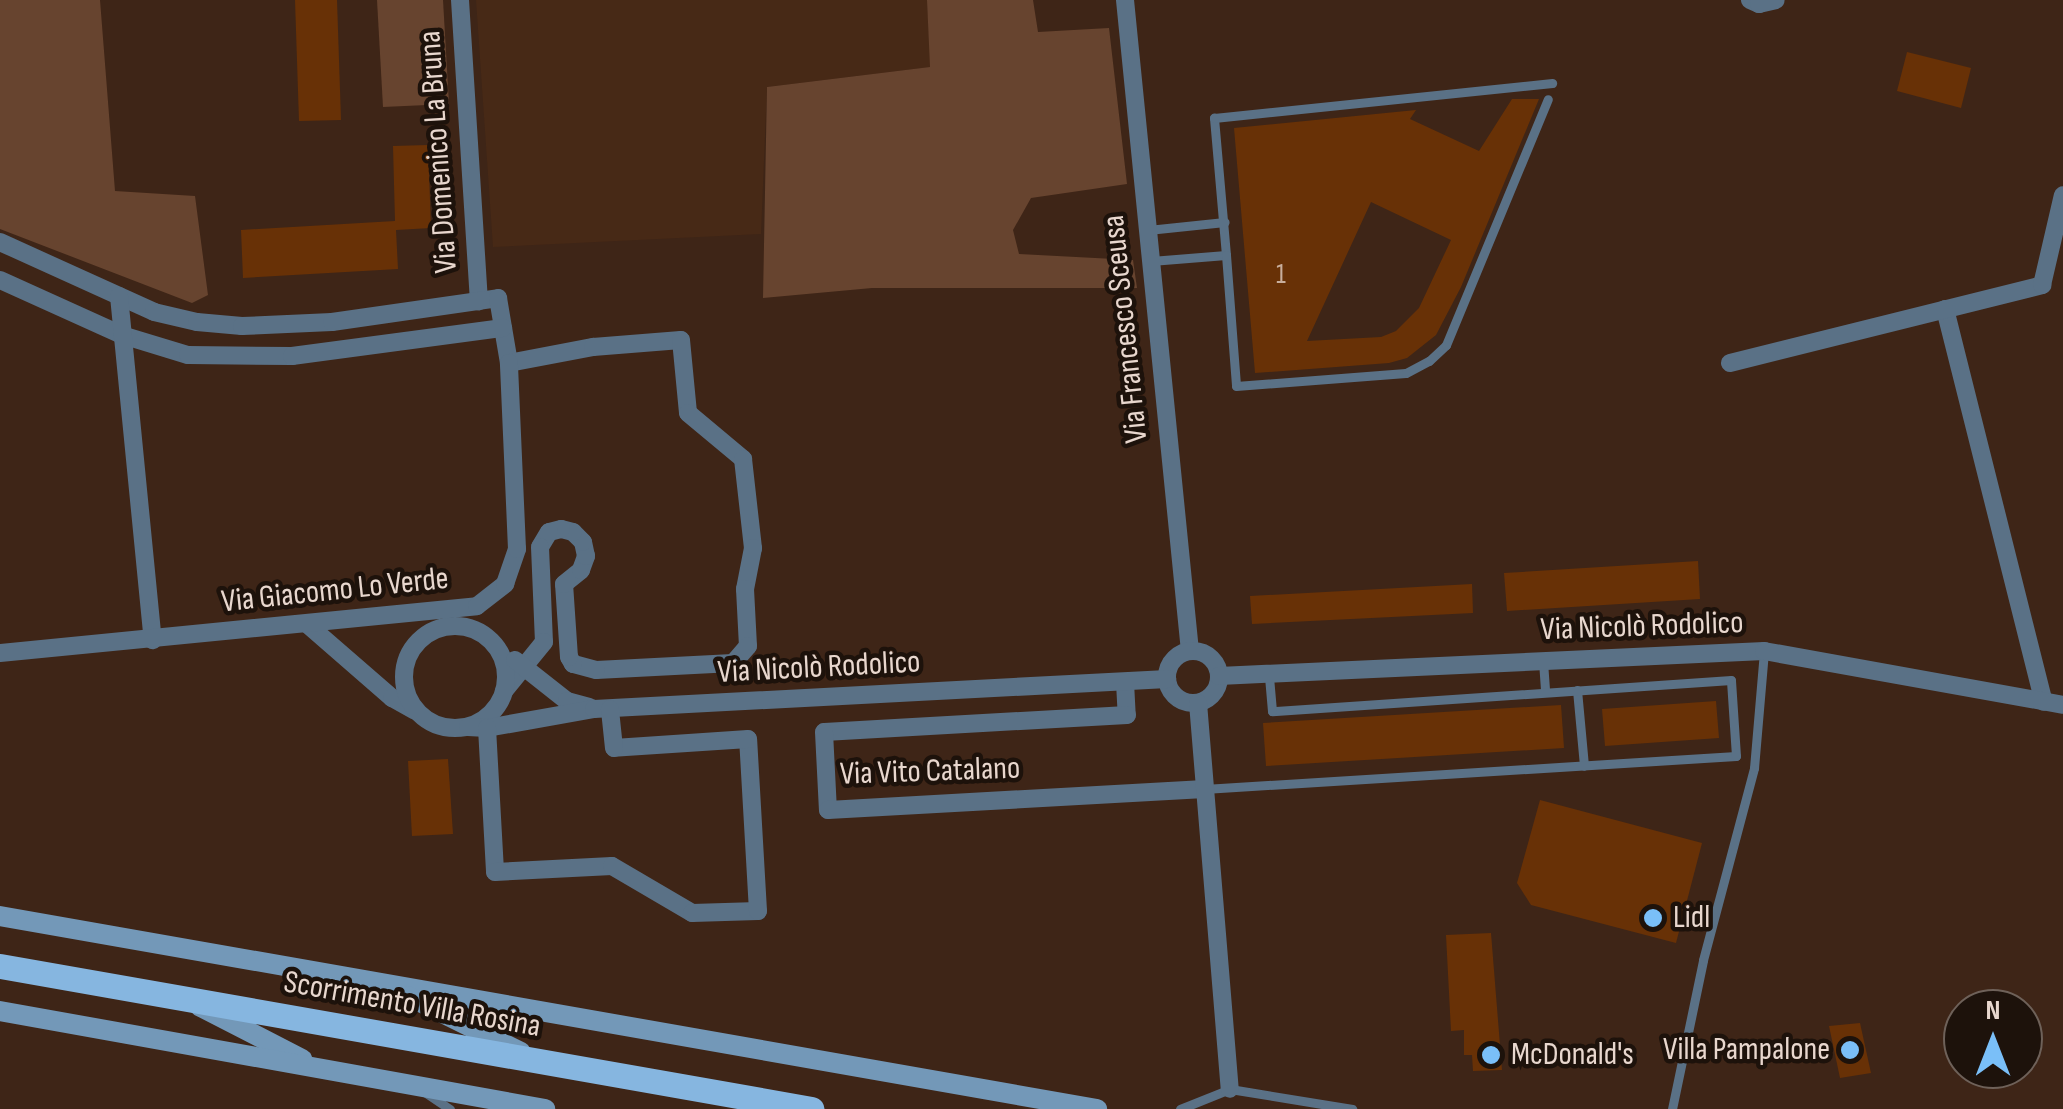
<!DOCTYPE html>
<html>
<head>
<meta charset="utf-8">
<style>
  body { margin:0 }
  #map { position:relative; width:2063px; height:1109px; overflow:hidden; background:#3e2517; font-family:"Sofia Sans Condensed",sans-serif }
  div>[style] { position:absolute }
  [style*='--x'] { left:calc(var(--x)*1px); top:calc(var(--y)*1px); width:calc(var(--w)*1px); rotate:calc(var(--a)*1deg) }
  .built>* { inset:0; background:#472916 }
  .green>* { inset:0; background:#67442f }
  .building>* { inset:0; background:#683106 }
  .lane>* { height:9px; margin:-4.5px; padding:0 4.5px; transform-origin:4.5px; border-radius:4.5px; background:#5a7186 }
  .street>* { height:18px; margin:-9px; padding:0 9px; transform-origin:9px; border-radius:9px; background:#5a7186 }
  .street>.ring { margin:-9px; padding:0; box-sizing:content-box; background:none; border:18px solid #5a7186; border-radius:50% }
  .secondary>* { height:20px; margin:-10px; padding:0 10px; transform-origin:10px; border-radius:10px; background:#7398b8 }
  .primary>* { height:25px; margin:-12.5px; padding:0 12.5px; transform-origin:12.5px; border-radius:12.5px; background:#86b6e0 }
  .dots>* { width:28px; height:28px; translate:-50% -50%; box-sizing:border-box; border:5px solid #1d120b; border-radius:50% }
  span { translate:-50% -50%; white-space:nowrap; text-align:center; line-height:1.15; -webkit-text-stroke:9px #1d120b; paint-order:stroke }
  .number-label { font-size:28px; color:#c8ae9c }
  .number-label span { -webkit-text-stroke-width:0 }
  .street-label { font-size:32px; color:#e8d7ce }
  .poi-label { font-size:32px; color:#e8d7ce }
  .left { translate:0 -50%; text-align:left }
  .right { translate:-100% -50%; text-align:right }
  .north { position:absolute; left:1943px; top:989px; width:100px; height:100px; box-sizing:border-box; background:#1d120b; border:2px solid #6e6159; border-radius:50%; rotate:0deg; font-size:28px; font-weight:700; line-height:40px; text-align:center; color:#e8d7ce }
  .north::after { content:''; display:block; margin:auto; width:35px; height:45px; background:#7abff8; clip-path:polygon(50% 0,100% 100%,50% 72%,0 100%) }
</style>
</head>
<body>
<div id="map">
  <div class="built">
    <i style="clip-path:polygon(476px 0,927px 0,931px 67px,767px 87px,761px 234px,493px 247px)"></i>
  </div>
  <div class="green">
    <i style="clip-path:polygon(0 0,100px 0,115px 191px,195px 196px,208px 295px,192px 303px,0 229px)"></i>
    <i style="clip-path:polygon(377px 0,443px 0,449px 104px,383px 107px)"></i>
    <i style="clip-path:polygon(927px 0,1033px 0,1038px 32px,1109px 28px,1127px 184px,1031px 198px,1013px 230px,1019px 254px,1133px 260px,1137px 288px,872px 288px,763px 298px,767px 87px,930px 67px)"></i>
  </div>
  <div class="building">
    <i style="clip-path:polygon(295px 0,337px 0,341px 120px,299px 121px)"></i>
    <i style="clip-path:polygon(1907px 52px,1971px 68px,1961px 108px,1897px 91px)"></i>
    <i style="clip-path:polygon(evenodd,1512px 99px,1539px 99px,1461px 287px,1436px 335px,1407px 358px,1389px 363px,1255px 373px,1234px 128px,1416px 110px,1410px 119px,1479px 151px,1512px 99px,1371px 202px,1451px 240px,1419px 308px,1396px 331px,1381px 337px,1307px 341px,1371px 202px)"></i>
    <i style="clip-path:polygon(428px 145px,431px 228px,396px 230px,398px 269px,243px 278px,241px 230px,395px 221px,393px 146px)"></i>
    <i style="clip-path:polygon(1698px 561px,1700px 599px,1507px 611px,1504px 573px)"></i>
    <i style="clip-path:polygon(1472px 584px,1473px 613px,1252px 624px,1250px 596px)"></i>
    <i style="clip-path:polygon(1716px 701px,1719px 738px,1605px 746px,1602px 709px)"></i>
    <i style="clip-path:polygon(1561px 705px,1564px 748px,1266px 766px,1263px 723px)"></i>
    <i style="clip-path:polygon(448px 759px,453px 834px,412px 836px,408px 761px)"></i>
    <i style="clip-path:polygon(1540px 800px,1702px 843px,1676px 943px,1531px 905px,1517px 883px)"></i>
    <i style="clip-path:polygon(1491px 933px,1502px 1070px,1473px 1071px,1472px 1055px,1464px 1055px,1464px 1030px,1451px 1031px,1446px 935px)"></i>
    <i style="clip-path:polygon(1860px 1023px,1871px 1073px,1840px 1078px,1829px 1026px)"></i>
  </div>
  <div class="lane">
    <i style="--x:1148;--y:230;--w:77;--a:-5.9"></i>
    <i style="--x:1226;--y:255;--w:138;--a:-95"></i>
    <i style="--x:1214;--y:118;--w:340;--a:-5.9"></i>
    <i style="--x:1151;--y:261;--w:75;--a:-4.6"></i>
    <i style="--x:1226;--y:255;--w:131;--a:85.6"></i>
    <i style="--x:1236;--y:386;--w:170;--a:-4.4"></i>
    <i style="--x:1406;--y:373;--w:26;--a:-28"></i>
    <i style="--x:1429;--y:361;--w:23;--a:-43"></i>
    <i style="--x:1446;--y:345;--w:266;--a:-67.5"></i>
    <i style="--x:1543;--y:661;--w:31;--a:86"></i>
    <i style="--x:1577;--y:690;--w:76;--a:84.7"></i>
    <i style="--x:1204;--y:789;--w:533;--a:-3.55"></i>
    <i style="--x:1736;--y:756;--w:76;--a:-93.8"></i>
    <i style="--x:1731;--y:680;--w:460;--a:176.1"></i>
    <i style="--x:1272;--y:711;--w:38;--a:-95"></i>
    <i style="--x:426;--y:1093;--w:29;--a:34"></i>
    <i style="--x:1180;--y:1109;--w:54;--a:-21.8"></i>
    <i style="--x:1230;--y:1089;--w:124;--a:9.3"></i>
    <i style="--x:1672;--y:1109;--w:152;--a:-78.2"></i>
    <i style="--x:1703;--y:960;--w:199;--a:-75.1"></i>
    <i style="--x:1754;--y:768;--w:116;--a:-85.1"></i>
  </div>
  <div class="street">
    <i style="--x:460;--y:0;--w:302;--a:86.4"></i>
    <i style="--x:1125;--y:0;--w:654;--a:84.3"></i>
    <i style="--x:1750;--y:0;--w:10;--a:24"></i>
    <i style="--x:1759;--y:4;--w:17;--a:-13"></i>
    <i style="--x:0;--y:242;--w:169;--a:24.4"></i>
    <i style="--x:154;--y:312;--w:44;--a:13.1"></i>
    <i style="--x:197;--y:322;--w:45;--a:5.1"></i>
    <i style="--x:242;--y:326;--w:90;--a:-2.5"></i>
    <i style="--x:332;--y:322;--w:168;--a:-8.2"></i>
    <i style="--x:498;--y:298;--w:66;--a:80.4"></i>
    <i style="--x:509;--y:363;--w:86;--a:-10.8"></i>
    <i style="--x:593;--y:347;--w:88;--a:-4.5"></i>
    <i style="--x:681;--y:340;--w:73;--a:84.5"></i>
    <i style="--x:688;--y:413;--w:72;--a:39.9"></i>
    <i style="--x:743;--y:459;--w:90;--a:83.6"></i>
    <i style="--x:753;--y:548;--w:42;--a:101"></i>
    <i style="--x:745;--y:589;--w:57;--a:87"></i>
    <i style="--x:748;--y:646;--w:23;--a:131"></i>
    <i style="--x:733;--y:663;--w:137;--a:177.1"></i>
    <i style="--x:596;--y:670;--w:24;--a:-165"></i>
    <i style="--x:573;--y:664;--w:8;--a:-120"></i>
    <i style="--x:569;--y:657;--w:73;--a:-93.9"></i>
    <i style="--x:564;--y:584;--w:22;--a:-39"></i>
    <i style="--x:581;--y:570;--w:15;--a:-70"></i>
    <i style="--x:586;--y:556;--w:14;--a:-102"></i>
    <i style="--x:583;--y:542;--w:14;--a:-135"></i>
    <i style="--x:573;--y:532;--w:12;--a:-166"></i>
    <i style="--x:561;--y:529;--w:12;--a:166"></i>
    <i style="--x:549;--y:532;--w:17;--a:121"></i>
    <i style="--x:540;--y:547;--w:95;--a:87.6"></i>
    <i style="--x:544;--y:642;--w:63;--a:129.2"></i>
    <i style="--x:0;--y:280;--w:134;--a:24.3"></i>
    <i style="--x:122;--y:335;--w:69;--a:16.9"></i>
    <i style="--x:188;--y:355;--w:104;--a:0.6"></i>
    <i style="--x:292;--y:356;--w:213;--a:-7.6"></i>
    <i style="--x:119;--y:296;--w:346;--a:84.4"></i>
    <i style="--x:1945;--y:309;--w:405;--a:75.9"></i>
    <i style="--x:1730;--y:363;--w:322;--a:-14"></i>
    <i style="--x:2042;--y:285;--w:92;--a:-76.9"></i>
    <i style="--x:307;--y:624;--w:113;--a:41"></i>
    <i style="--x:392;--y:698;--w:26;--a:29"></i>
    <i class="ring" style="left:404px;top:626px;width:84px;height:84px"></i>
    <i class="ring" style="left:1167px;top:651px;width:34px;height:34px"></i>
    <i style="--x:0;--y:653;--w:479;--a:-5.6"></i>
    <i style="--x:477;--y:606;--w:36;--a:-38"></i>
    <i style="--x:505;--y:584;--w:37;--a:-71"></i>
    <i style="--x:517;--y:549;--w:186;--a:-92.5"></i>
    <i style="--x:515;--y:660;--w:66;--a:38.3"></i>
    <i style="--x:567;--y:701;--w:23;--a:15"></i>
    <i style="--x:1219;--y:676;--w:546;--a:-2.63"></i>
    <i style="--x:1764;--y:651;--w:304;--a:10.2"></i>
    <i style="--x:1125;--y:682;--w:33;--a:87"></i>
    <i style="--x:1127;--y:715;--w:303;--a:176.8"></i>
    <i style="--x:824;--y:732;--w:78;--a:87.1"></i>
    <i style="--x:828;--y:810;--w:377;--a:-3.2"></i>
    <i style="--x:1198;--y:703;--w:387;--a:85.3"></i>
    <i style="--x:468;--y:727;--w:19;--a:3"></i>
    <i style="--x:487;--y:728;--w:109;--a:-10.1"></i>
    <i style="--x:594;--y:709;--w:574;--a:-3"></i>
    <i style="--x:487;--y:728;--w:144;--a:86.8"></i>
    <i style="--x:495;--y:872;--w:117;--a:-2.9"></i>
    <i style="--x:612;--y:866;--w:93;--a:30.4"></i>
    <i style="--x:692;--y:913;--w:66;--a:-1.7"></i>
    <i style="--x:758;--y:911;--w:172;--a:-93.3"></i>
    <i style="--x:748;--y:739;--w:134;--a:176.2"></i>
    <i style="--x:614;--y:748;--w:39;--a:-96"></i>
  </div>
  <div class="secondary">
    <i style="--x:0;--y:916;--w:1114;--a:9.98"></i>
    <i style="--x:408;--y:996;--w:126;--a:26.4"></i>
    <i style="--x:199;--y:1006;--w:116;--a:27.2"></i>
    <i style="--x:0;--y:1011;--w:554;--a:10.19"></i>
  </div>
  <div class="primary">
    <i style="--x:0;--y:966;--w:824;--a:9.99"></i>
  </div>
  <div class="dots">
    <i style="left:1653px;top:918px;background:#7abff8"></i>
    <i style="left:1850px;top:1050px;background:#7abff8"></i>
    <i style="left:1491px;top:1055px;background:#7abff8"></i>
  </div>
  <div class="number-label">
    <span style="left:1281px;top:275px">1</span>
  </div>
  <div class="street-label">
    <span style="left:439px;top:152px;rotate:-94deg">Via Domenico La Bruna</span>
    <span style="left:1126px;top:329px;rotate:-96deg">Via Francesco Sceusa</span>
    <span style="left:335px;top:591px;rotate:-6deg">Via Giacomo Lo Verde</span>
    <span style="left:1642px;top:627px;rotate:-2deg">Via Nicolò Rodolico</span>
    <span style="left:819px;top:668px;rotate:-3deg">Via Nicolò Rodolico</span>
    <span style="left:930px;top:772px;rotate:-2deg">Via Vito Catalano</span>
    <span style="left:412px;top:1005px;rotate:10deg">Scorrimento Villa Rosina</span>
  </div>
  <div class="poi-label">
    <span class="left" style="left:1673px;top:918px">Lidl</span>
    <span class="right" style="left:1830px;top:1050px">Villa Pampalone</span>
    <span class="left" style="left:1511px;top:1055px">McDonald's</span>
  </div>
  <div class="north">N</div>
</div>
</body>
</html>
